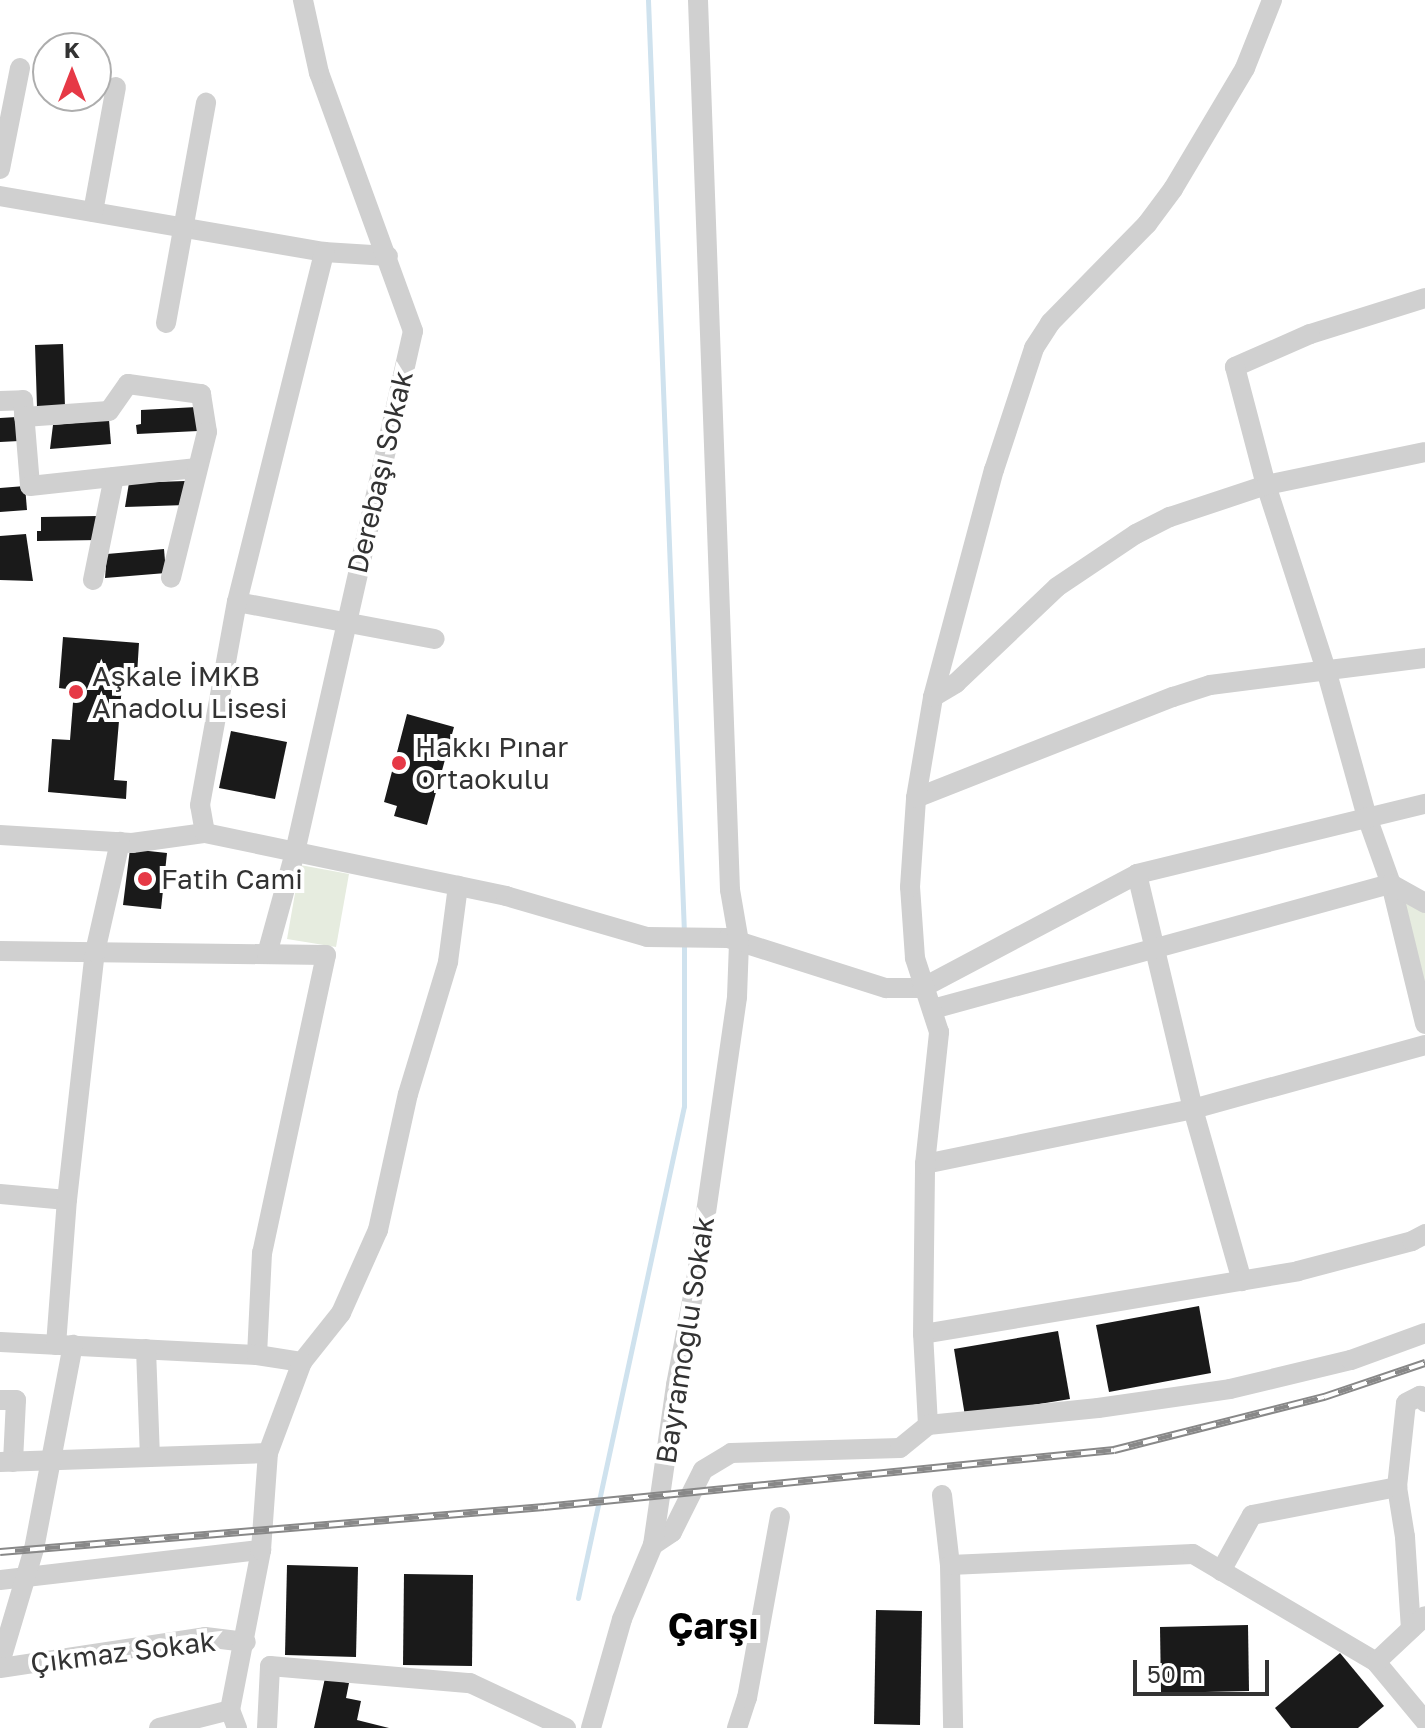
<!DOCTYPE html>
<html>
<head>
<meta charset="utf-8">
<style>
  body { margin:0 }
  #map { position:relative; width:1425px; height:1728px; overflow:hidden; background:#fff; font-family:"Golos Text",sans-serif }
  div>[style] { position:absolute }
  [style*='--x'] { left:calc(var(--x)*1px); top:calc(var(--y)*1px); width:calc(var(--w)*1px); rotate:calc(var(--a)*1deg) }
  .green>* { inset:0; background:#e6ecdf }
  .stream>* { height:5px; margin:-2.5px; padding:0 2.5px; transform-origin:2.5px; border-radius:2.5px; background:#cfe2ee }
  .building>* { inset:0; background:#1a1a1a }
  .minor>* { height:20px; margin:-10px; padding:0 10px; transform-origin:10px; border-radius:10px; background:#d0d0d0 }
  .rail>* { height:8px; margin-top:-4px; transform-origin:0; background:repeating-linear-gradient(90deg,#fff 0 15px,#888 0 30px); box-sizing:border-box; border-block:2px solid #888 }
  .dots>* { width:22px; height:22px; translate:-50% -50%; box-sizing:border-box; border:4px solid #fff; border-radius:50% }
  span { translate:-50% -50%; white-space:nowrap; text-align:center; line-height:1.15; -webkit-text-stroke:8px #fff; paint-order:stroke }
  .street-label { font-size:28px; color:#333 }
  .poi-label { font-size:28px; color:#333 }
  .left { translate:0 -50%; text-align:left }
  .district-label { font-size:36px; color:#000; font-weight:700 }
  .north { position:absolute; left:32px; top:32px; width:80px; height:80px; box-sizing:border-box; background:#fff; border:2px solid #adadad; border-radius:50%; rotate:0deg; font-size:22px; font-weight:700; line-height:32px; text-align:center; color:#333 }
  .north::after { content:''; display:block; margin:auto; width:28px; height:36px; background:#e63946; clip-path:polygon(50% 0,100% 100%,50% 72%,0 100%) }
  .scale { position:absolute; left:1133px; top:1660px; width:136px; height:36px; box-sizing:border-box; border:4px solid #333; border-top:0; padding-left:10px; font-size:24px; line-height:28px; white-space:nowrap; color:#333; -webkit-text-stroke:6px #fff; paint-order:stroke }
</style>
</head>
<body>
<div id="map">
  <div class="green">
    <i style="clip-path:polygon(300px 865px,349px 874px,336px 947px,287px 939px)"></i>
    <i style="clip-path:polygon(1410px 900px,1425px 908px,1425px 993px,1404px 905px)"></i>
  </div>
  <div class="stream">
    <i style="--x:648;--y:0;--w:935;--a:87.79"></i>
    <i style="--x:578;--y:1598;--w:503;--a:-77.84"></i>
    <i style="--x:684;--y:1106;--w:162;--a:-90"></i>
  </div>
  <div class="building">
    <i style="clip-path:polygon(63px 344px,65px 407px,37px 407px,35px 345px)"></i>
    <i style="clip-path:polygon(197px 407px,198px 431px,137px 434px,136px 425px,141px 424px,141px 410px)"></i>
    <i style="clip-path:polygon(17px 417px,19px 441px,0 442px,0 418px)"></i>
    <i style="clip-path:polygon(109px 420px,111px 444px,50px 449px,53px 425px)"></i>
    <i style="clip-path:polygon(185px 481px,186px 505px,125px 507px,129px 483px)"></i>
    <i style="clip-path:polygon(25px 486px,27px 510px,0 512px,0 488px)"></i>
    <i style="clip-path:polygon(98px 516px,98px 540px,37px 541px,37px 531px,41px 531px,41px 517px)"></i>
    <i style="clip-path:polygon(26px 534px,33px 581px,0 580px,0 536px)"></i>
    <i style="clip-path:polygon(164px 549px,166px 573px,105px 578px,107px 554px)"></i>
    <i style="clip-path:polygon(63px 637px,139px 643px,137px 675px,123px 674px,114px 780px,127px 781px,126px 799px,48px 792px,52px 739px,70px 740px,74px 690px,59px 688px)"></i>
    <i style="clip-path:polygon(407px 714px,454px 727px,427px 825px,394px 816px,397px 806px,384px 802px)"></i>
    <i style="clip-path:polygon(231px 731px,287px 742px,275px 799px,219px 788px)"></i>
    <i style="clip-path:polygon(130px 849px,167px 853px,161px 909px,123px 905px)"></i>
    <i style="clip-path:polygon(1199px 1306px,1211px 1373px,1109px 1392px,1096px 1325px)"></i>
    <i style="clip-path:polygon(1058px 1331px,1070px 1399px,965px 1416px,954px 1349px)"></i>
    <i style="clip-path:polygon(287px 1565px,358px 1567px,356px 1657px,285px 1655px)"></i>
    <i style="clip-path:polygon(404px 1574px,473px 1575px,472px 1666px,403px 1665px)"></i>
    <i style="clip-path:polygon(876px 1610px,922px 1611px,920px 1725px,874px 1724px)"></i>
    <i style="clip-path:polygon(1248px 1625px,1249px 1691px,1161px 1693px,1160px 1627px)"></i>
    <i style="clip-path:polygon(1340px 1653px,1384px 1706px,1358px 1728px,1291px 1728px,1275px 1708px)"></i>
    <i style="clip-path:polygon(325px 1678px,349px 1683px,346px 1698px,361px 1701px,357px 1720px,389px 1728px,314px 1728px)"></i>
  </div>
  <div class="minor">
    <i style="--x:0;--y:169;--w:103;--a:-78.8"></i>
    <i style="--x:0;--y:196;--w:329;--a:9.8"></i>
    <i style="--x:324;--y:252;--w:64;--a:3.6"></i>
    <i style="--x:93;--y:212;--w:127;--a:-79.6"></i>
    <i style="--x:1425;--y:298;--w:121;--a:162.6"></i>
    <i style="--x:1310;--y:334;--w:82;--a:156.3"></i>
    <i style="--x:1235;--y:367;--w:122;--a:75.3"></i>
    <i style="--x:1266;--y:485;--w:198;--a:72"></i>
    <i style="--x:1327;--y:673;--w:149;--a:74.5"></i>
    <i style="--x:1367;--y:817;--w:71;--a:70.3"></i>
    <i style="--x:1391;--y:884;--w:144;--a:76.3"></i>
    <i style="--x:166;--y:323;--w:224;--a:-79.7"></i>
    <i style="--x:0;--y:401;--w:23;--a:-2"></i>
    <i style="--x:23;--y:400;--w:86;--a:85.3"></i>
    <i style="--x:30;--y:486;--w:168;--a:-6.2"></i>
    <i style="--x:24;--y:417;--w:85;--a:-4"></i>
    <i style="--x:109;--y:411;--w:33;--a:-55"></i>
    <i style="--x:128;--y:384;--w:74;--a:7.8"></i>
    <i style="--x:201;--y:394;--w:38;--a:81"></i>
    <i style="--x:207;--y:432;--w:150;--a:103.9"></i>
    <i style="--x:93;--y:580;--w:105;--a:-78.5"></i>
    <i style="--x:237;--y:602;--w:201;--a:10.6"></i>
    <i style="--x:933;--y:697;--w:27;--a:-31"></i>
    <i style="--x:956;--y:683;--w:139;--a:-43.5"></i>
    <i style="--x:1057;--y:587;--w:95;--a:-33.9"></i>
    <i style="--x:1136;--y:534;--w:38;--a:-27"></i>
    <i style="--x:1170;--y:517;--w:101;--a:-18.4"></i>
    <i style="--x:1266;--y:485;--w:162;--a:-11.7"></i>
    <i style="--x:916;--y:798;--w:276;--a:-21.5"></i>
    <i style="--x:1173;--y:697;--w:39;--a:-18"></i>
    <i style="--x:1210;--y:685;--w:217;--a:-7.2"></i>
    <i style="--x:205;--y:833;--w:28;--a:-100"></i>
    <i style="--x:200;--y:805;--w:206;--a:-79.7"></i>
    <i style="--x:237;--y:602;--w:361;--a:-76"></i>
    <i style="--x:0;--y:835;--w:132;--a:3.5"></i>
    <i style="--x:132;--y:843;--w:74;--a:-7.8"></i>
    <i style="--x:205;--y:833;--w:308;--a:11.8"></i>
    <i style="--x:506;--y:896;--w:147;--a:16.2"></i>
    <i style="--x:647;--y:937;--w:81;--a:0.7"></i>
    <i style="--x:728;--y:938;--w:166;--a:17.6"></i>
    <i style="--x:886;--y:988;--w:36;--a:0"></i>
    <i style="--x:922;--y:988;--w:243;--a:-27.9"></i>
    <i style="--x:1137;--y:874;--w:296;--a:-13.7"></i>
    <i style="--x:1137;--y:874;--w:242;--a:76.6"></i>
    <i style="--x:1193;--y:1109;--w:179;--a:74.1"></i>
    <i style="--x:0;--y:951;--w:326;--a:0.7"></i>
    <i style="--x:326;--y:955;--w:305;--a:102.1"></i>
    <i style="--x:262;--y:1253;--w:102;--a:92.8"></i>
    <i style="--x:257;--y:1355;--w:257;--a:-177.1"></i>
    <i style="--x:267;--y:954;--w:106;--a:-74.6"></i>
    <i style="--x:295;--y:852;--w:534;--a:-77.24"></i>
    <i style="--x:413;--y:331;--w:275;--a:-110"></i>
    <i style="--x:319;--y:73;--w:75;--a:-102.4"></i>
    <i style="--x:933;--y:1009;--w:475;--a:-15.3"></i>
    <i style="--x:1391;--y:884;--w:39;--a:29"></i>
    <i style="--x:925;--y:1164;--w:274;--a:-11.6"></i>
    <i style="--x:1193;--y:1109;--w:241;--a:-15.4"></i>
    <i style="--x:0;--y:1194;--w:67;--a:5.1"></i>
    <i style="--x:923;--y:1334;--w:380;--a:-9.5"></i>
    <i style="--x:1298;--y:1271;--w:118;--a:-14.7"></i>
    <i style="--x:1412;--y:1241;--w:15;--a:-28"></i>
    <i style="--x:56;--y:1345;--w:145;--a:-85.7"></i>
    <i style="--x:67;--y:1200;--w:250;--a:-83.6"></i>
    <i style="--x:95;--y:952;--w:113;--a:-77.2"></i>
    <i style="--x:146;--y:1349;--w:108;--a:87.9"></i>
    <i style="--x:257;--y:1355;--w:46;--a:8.8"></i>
    <i style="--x:302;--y:1362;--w:63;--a:-51.5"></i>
    <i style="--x:341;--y:1313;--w:91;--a:-66"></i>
    <i style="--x:378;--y:1230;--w:139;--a:-77.6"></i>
    <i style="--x:408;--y:1094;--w:138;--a:-73.1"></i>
    <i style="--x:448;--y:962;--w:77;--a:-82.5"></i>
    <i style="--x:0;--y:1400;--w:16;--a:0"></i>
    <i style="--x:16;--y:1400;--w:62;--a:92.8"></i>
    <i style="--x:928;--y:1425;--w:91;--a:-93.1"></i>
    <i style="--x:923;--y:1334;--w:170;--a:-89.3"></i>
    <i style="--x:925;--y:1164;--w:133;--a:-83.9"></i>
    <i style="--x:939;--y:1032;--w:78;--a:-108"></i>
    <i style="--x:915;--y:958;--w:71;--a:-94"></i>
    <i style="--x:910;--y:887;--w:89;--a:-86.1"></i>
    <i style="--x:916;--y:798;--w:102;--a:-80.4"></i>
    <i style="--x:933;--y:697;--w:235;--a:-75"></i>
    <i style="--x:994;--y:470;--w:128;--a:-71.8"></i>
    <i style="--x:1034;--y:348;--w:30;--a:-57"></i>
    <i style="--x:1050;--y:323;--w:139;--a:-45.6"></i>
    <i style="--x:1147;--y:224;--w:44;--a:-53.4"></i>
    <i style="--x:1173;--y:189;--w:141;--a:-59.2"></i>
    <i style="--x:1245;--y:68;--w:73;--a:-68.3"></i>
    <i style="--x:0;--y:1462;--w:268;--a:-1.9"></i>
    <i style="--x:1397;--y:1487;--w:51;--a:80.9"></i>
    <i style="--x:1405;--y:1537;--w:92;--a:86.3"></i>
    <i style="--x:942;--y:1495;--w:70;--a:83.5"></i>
    <i style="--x:950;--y:1565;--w:163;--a:88.9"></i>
    <i style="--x:653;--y:1545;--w:23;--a:-34"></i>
    <i style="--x:672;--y:1532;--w:69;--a:-63.4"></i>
    <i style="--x:703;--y:1470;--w:33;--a:-31"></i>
    <i style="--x:731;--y:1453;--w:169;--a:-1.7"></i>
    <i style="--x:900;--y:1448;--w:36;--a:-39"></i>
    <i style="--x:928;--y:1425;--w:171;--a:-5.7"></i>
    <i style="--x:1098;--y:1408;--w:133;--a:-8.2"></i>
    <i style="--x:1230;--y:1389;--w:124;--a:-13.5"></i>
    <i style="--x:1351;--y:1360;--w:79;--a:-20"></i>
    <i style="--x:950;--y:1565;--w:243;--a:-2.6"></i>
    <i style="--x:1193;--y:1554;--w:212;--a:30.5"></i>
    <i style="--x:1376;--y:1662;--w:77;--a:50.3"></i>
    <i style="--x:1221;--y:1571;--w:64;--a:-61"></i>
    <i style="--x:1252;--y:1515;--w:148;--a:-10.9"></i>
    <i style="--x:1397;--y:1487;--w:84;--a:-83.9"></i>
    <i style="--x:1406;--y:1403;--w:16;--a:-27"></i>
    <i style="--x:1420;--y:1396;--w:8;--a:50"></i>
    <i style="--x:0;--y:1580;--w:263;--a:-6.6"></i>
    <i style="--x:1376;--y:1662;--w:67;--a:-43.2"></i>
    <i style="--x:0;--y:1663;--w:119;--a:-73.4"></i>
    <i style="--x:34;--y:1549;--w:208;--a:-79.2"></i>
    <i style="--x:0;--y:1668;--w:207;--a:-8.6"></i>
    <i style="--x:205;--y:1637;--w:41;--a:7"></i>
    <i style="--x:159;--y:1728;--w:73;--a:-14.2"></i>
    <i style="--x:237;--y:1728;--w:19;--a:-111"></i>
    <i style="--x:230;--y:1710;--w:163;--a:-79"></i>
    <i style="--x:261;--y:1550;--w:97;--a:-85.9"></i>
    <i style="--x:268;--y:1453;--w:97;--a:-69.5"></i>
    <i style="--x:267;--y:1728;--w:62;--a:-87.2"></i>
    <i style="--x:270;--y:1666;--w:201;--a:4.9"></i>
    <i style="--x:470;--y:1683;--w:106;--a:25.1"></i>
    <i style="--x:591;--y:1728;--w:113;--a:-74.1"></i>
    <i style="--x:622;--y:1619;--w:80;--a:-67.3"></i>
    <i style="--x:653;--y:1545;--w:162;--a:-81.8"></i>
    <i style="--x:676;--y:1385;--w:112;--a:-79.2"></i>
    <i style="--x:697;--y:1275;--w:281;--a:-81.8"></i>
    <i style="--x:737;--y:997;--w:55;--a:-87.9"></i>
    <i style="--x:739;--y:942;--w:53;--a:-99.8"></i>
    <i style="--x:730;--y:890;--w:891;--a:-92.06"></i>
    <i style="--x:737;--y:1728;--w:32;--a:-72"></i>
    <i style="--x:747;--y:1698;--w:184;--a:-79.7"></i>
  </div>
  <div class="rail">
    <i style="--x:0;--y:1552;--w:546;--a:-4.73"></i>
    <i style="--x:544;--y:1507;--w:573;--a:-5.71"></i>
    <i style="--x:1114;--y:1450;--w:217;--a:-14.2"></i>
    <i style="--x:1324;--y:1397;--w:107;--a:-18.6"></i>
  </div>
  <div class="dots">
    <i style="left:76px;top:692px;background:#e63946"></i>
    <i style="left:399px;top:763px;background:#e63946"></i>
    <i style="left:145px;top:879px;background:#e63946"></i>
  </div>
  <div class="street-label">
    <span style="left:380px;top:472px;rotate:-77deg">Derebaşı Sokak</span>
    <span style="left:685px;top:1340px;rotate:-81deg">Bayramoğlu Sokak</span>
    <span style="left:123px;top:1652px;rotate:-7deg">Çıkmaz Sokak</span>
  </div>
  <div class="poi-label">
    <span class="left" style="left:92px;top:692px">Aşkale İMKB<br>Anadolu Lisesi</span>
    <span class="left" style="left:415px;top:763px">Hakkı Pınar<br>Ortaokulu</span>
    <span class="left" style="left:161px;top:879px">Fatih Cami</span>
  </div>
  <div class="district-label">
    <span style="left:713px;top:1626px">Çarşı</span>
  </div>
  <div class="north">K</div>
  <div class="scale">50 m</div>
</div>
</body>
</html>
